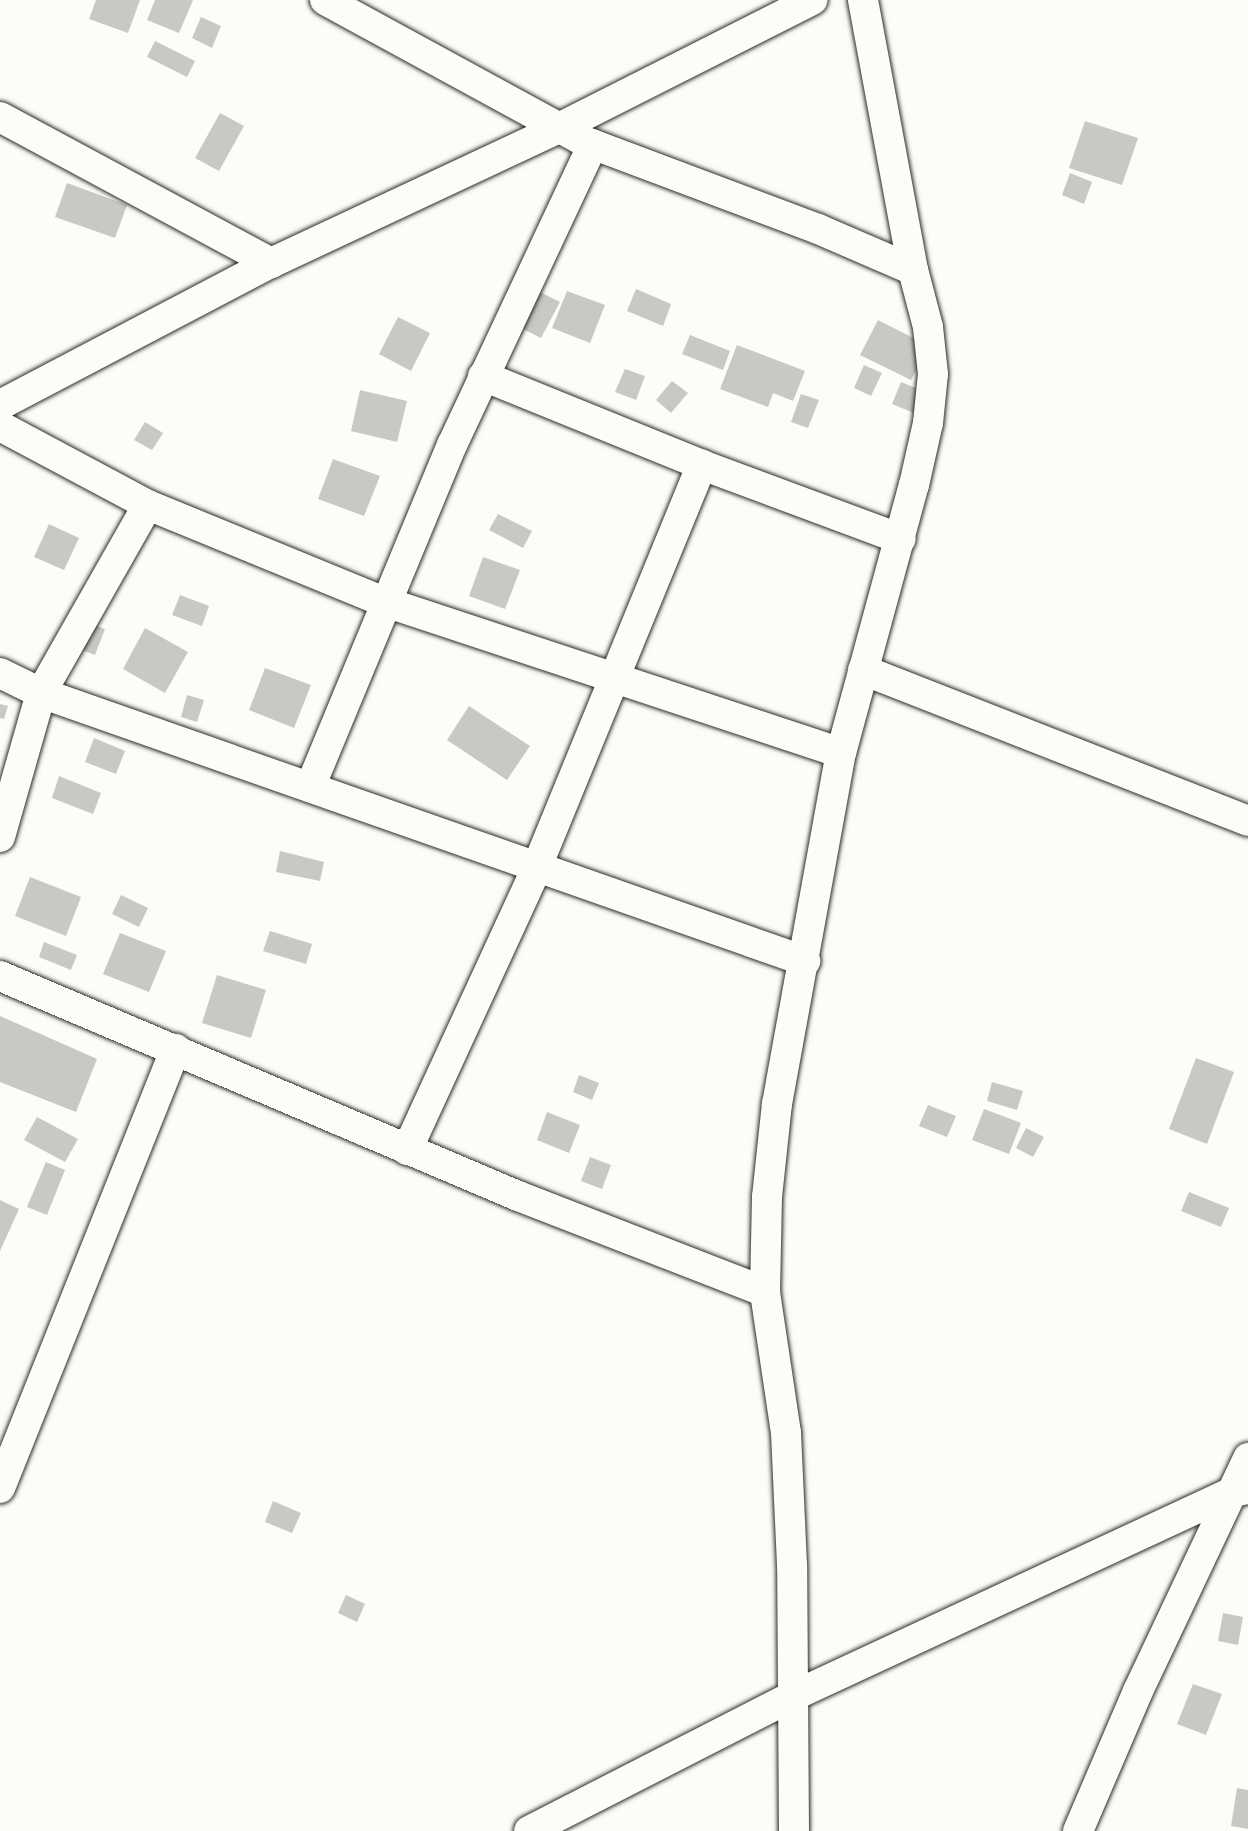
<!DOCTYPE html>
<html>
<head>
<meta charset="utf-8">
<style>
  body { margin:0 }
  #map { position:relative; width:1248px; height:1831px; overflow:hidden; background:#fdfcf7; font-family:Pangolin,sans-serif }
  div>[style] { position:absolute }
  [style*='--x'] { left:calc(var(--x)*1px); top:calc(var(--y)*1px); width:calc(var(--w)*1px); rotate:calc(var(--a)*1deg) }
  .building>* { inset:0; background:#c9c8c4 }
  .roads { filter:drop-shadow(0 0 2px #2b2b2b) drop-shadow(0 0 2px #2b2b2b) }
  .minor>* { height:30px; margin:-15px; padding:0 15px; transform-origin:15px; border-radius:15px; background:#fdfcf7 }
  span { translate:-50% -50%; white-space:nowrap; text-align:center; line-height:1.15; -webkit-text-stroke:8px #fdfcf7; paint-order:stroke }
</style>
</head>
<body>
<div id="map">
  <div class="building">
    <i style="clip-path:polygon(96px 0,140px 0,128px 33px,89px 19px)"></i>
    <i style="clip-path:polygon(155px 0,193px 0,179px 33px,147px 20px)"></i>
    <i style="clip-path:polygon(201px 17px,221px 26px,212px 48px,192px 38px)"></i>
    <i style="clip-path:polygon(155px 41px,195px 61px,187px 77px,147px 57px)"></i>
    <i style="clip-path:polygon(220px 113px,244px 126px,219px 171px,195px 158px)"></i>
    <i style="clip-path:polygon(1085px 121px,1138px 138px,1122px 185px,1069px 168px)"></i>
    <i style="clip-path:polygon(1070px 173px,1092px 182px,1084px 204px,1062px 195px)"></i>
    <i style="clip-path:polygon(67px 183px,127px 205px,115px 238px,55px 217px)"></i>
    <i style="clip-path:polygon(636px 289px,671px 304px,663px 326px,627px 311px)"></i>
    <i style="clip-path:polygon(536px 290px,560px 302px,541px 338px,517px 326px)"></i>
    <i style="clip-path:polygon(567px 291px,605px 305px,590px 343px,552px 328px)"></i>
    <i style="clip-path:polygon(398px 317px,430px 333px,411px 371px,379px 354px)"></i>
    <i style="clip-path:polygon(878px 320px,929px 346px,911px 380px,860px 355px)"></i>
    <i style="clip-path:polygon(690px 335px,730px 351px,723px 370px,682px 354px)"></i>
    <i style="clip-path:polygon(737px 345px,805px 371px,793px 401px,773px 393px,768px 407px,720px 389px)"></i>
    <i style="clip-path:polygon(864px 365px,882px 373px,871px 396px,854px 388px)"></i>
    <i style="clip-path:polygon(625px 369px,645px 376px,636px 400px,615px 392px)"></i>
    <i style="clip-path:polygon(672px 381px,688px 393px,671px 413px,656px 400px)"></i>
    <i style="clip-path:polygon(901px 382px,923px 391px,914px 413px,892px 404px)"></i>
    <i style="clip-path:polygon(360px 390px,407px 401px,397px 442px,351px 431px)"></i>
    <i style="clip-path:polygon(801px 394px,819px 400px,808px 428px,791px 422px)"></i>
    <i style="clip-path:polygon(145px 422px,163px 433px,152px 450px,134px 440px)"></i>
    <i style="clip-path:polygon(333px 459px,380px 476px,364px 516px,318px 499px)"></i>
    <i style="clip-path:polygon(498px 514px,532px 531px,523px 548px,489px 530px)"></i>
    <i style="clip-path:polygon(49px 524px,79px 538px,64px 570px,34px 557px)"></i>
    <i style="clip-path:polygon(483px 557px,520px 570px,505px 609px,469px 596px)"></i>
    <i style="clip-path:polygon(180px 595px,209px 606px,202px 626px,172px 615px)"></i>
    <i style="clip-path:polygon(81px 620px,105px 629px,95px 655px,71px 646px)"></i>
    <i style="clip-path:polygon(145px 628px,188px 652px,165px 693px,123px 669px)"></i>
    <i style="clip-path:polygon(265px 668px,311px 685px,294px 728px,249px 710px)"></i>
    <i style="clip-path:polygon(187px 695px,204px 700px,197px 722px,181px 717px)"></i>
    <i style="clip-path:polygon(0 704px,8px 706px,4px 719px,0 718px)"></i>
    <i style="clip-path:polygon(469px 706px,530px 746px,507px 780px,447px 740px)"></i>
    <i style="clip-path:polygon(94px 738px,125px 751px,116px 774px,85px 762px)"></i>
    <i style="clip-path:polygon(59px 776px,101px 793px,93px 814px,52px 798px)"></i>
    <i style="clip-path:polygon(280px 851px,324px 862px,320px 881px,276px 872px)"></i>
    <i style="clip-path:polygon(30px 877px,81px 897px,66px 936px,15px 916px)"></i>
    <i style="clip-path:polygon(121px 895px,148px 908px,139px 927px,112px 914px)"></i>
    <i style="clip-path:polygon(270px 931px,312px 944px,306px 964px,263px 951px)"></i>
    <i style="clip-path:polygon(120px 933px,166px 951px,149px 992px,103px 974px)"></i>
    <i style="clip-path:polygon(44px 942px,77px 955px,71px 970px,39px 957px)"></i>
    <i style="clip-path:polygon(217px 975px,266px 990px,251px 1038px,202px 1023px)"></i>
    <i style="clip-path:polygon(0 1016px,97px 1059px,76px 1112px,0 1082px)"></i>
    <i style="clip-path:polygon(1196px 1058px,1234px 1072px,1207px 1144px,1169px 1129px)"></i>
    <i style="clip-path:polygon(579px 1075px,599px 1083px,592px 1100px,573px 1092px)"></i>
    <i style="clip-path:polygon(992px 1082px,1023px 1091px,1017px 1110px,987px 1101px)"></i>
    <i style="clip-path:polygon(928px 1105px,956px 1116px,947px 1137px,919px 1126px)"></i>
    <i style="clip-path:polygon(984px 1109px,1021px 1123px,1009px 1154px,972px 1140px)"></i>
    <i style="clip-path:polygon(547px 1112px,580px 1125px,569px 1153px,537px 1140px)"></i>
    <i style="clip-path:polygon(37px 1117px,78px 1139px,65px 1162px,24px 1140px)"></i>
    <i style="clip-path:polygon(1026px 1128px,1044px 1137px,1033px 1157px,1016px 1148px)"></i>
    <i style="clip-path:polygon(590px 1157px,611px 1165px,602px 1189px,581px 1181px)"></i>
    <i style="clip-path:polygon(46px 1162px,65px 1170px,47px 1215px,27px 1207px)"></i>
    <i style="clip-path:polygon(1189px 1192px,1229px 1208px,1221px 1227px,1181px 1211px)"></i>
    <i style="clip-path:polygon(0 1200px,19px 1209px,0 1251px)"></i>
    <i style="clip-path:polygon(273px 1501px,301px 1513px,292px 1533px,265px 1522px)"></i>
    <i style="clip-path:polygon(346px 1595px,365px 1604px,357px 1622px,338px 1613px)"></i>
    <i style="clip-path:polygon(1223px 1613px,1243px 1617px,1238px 1645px,1218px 1641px)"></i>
    <i style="clip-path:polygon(1193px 1684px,1222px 1694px,1206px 1735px,1177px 1724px)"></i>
    <i style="clip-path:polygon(1237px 1788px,1248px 1790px,1248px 1829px,1231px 1826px)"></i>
  </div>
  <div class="roads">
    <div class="minor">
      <i style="--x:325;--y:0;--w:295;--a:28.6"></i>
      <i style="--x:584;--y:141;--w:250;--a:20.6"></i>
      <i style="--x:818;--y:229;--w:103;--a:23.3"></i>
      <i style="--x:0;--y:117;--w:308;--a:28.3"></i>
      <i style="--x:483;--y:376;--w:236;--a:22.1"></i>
      <i style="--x:702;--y:465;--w:212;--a:20.4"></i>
      <i style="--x:0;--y:405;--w:306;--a:-27.7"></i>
      <i style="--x:271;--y:263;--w:318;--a:-25.1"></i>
      <i style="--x:559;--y:128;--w:284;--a:-26.8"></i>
      <i style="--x:0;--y:426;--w:168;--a:28.1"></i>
      <i style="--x:148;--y:505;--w:256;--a:22.3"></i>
      <i style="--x:385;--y:602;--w:480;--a:18.3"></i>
      <i style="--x:863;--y:670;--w:414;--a:21.4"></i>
      <i style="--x:0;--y:673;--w:46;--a:26"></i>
      <i style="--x:41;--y:693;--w:216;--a:-60.4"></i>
      <i style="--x:311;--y:785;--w:368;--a:-67.5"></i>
      <i style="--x:452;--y:445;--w:332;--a:-64.9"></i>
      <i style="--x:0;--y:837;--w:150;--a:-74.1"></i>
      <i style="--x:41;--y:693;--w:810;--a:19.33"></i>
      <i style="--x:0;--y:976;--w:563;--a:23.01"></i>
      <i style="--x:518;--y:1196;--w:265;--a:21.2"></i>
      <i style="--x:407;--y:1150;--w:309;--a:-65.3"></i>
      <i style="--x:536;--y:869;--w:437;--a:-67.7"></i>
      <i style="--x:0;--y:1488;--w:473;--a:-68.2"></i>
      <i style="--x:529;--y:1831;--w:297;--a:-27.1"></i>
      <i style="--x:793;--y:1696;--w:484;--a:-24.9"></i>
      <i style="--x:1232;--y:1492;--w:16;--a:-11"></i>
      <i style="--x:794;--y:1831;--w:266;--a:-90.4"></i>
      <i style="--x:792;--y:1565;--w:132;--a:-92.6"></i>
      <i style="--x:786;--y:1433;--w:143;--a:-98.5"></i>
      <i style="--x:765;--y:1292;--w:95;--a:-88.8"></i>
      <i style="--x:767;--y:1197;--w:94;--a:-83.9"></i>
      <i style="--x:777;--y:1104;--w:357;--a:-79.7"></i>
      <i style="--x:841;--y:753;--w:278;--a:-74.8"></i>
      <i style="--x:914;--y:485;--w:64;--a:-77.3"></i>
      <i style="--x:928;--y:423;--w:49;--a:-84.2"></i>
      <i style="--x:933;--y:374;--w:47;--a:-96.1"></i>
      <i style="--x:928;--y:327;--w:59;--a:-104.7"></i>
      <i style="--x:913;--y:270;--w:275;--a:-100.5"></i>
      <i style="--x:1078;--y:1831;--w:152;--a:-66.8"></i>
      <i style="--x:1138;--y:1691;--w:258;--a:-64.7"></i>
    </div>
  </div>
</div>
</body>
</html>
